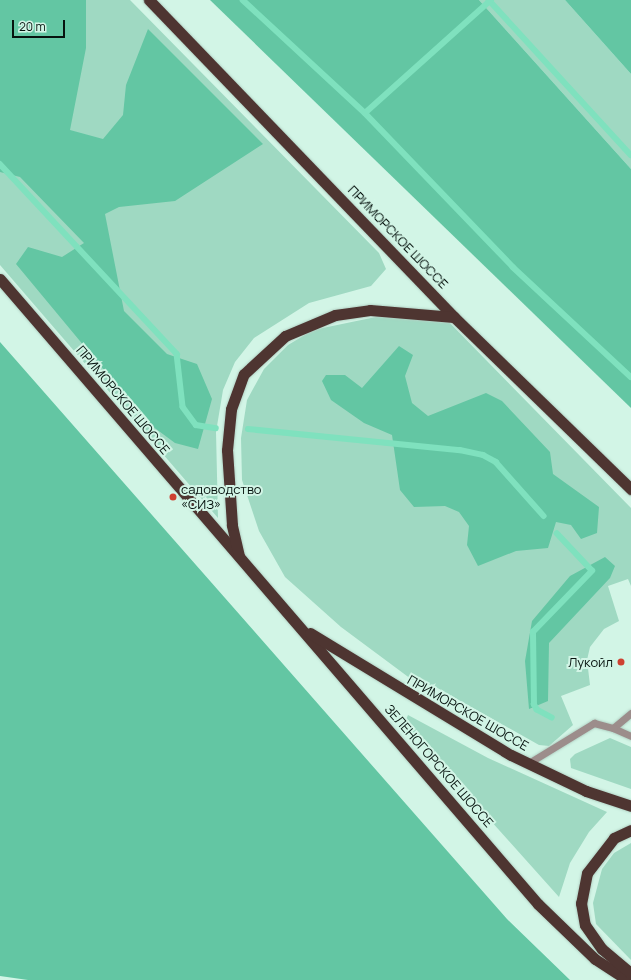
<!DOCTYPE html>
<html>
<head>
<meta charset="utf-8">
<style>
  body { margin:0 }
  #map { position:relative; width:631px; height:980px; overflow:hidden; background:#d2f5e6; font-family:Manrope,sans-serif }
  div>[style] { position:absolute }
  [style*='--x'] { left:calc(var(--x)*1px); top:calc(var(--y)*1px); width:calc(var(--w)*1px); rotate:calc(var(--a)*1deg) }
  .green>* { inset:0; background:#9fd9c2 }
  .forest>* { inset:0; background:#63c6a3 }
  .stream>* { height:5.5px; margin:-2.75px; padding:0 2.75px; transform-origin:2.75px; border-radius:2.75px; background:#7fe1be }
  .roads { filter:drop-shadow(0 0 1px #b2d1c4) drop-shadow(0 0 1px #b2d1c4) }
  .service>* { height:7px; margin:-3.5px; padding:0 3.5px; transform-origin:3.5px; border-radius:3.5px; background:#9c8d8b }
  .trunk>* { height:11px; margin:-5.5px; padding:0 5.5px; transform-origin:5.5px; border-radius:5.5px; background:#4e3531 }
  .dots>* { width:11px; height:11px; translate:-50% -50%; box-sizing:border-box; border:2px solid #d2f5e6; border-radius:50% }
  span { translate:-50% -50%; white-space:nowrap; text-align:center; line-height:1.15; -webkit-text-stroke:4px #d2f5e6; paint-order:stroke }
  .street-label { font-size:13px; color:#07130f }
  .poi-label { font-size:13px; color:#07130f }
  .left { translate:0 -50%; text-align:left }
  .right { translate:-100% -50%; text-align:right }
  .scale { position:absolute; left:12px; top:20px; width:53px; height:18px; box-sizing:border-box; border:2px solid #07130f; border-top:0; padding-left:5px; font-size:12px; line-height:14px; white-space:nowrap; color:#07130f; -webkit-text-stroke:3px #d2f5e6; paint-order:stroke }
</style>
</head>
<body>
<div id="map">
  <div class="green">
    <i style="clip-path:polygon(0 0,130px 0,379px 253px,386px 269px,371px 286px,309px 303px,254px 338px,235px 362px,223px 390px,216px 432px,218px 518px,0 265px)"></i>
    <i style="clip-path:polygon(479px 0,565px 0,631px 74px,631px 169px)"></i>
    <i style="clip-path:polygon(400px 312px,443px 316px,631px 508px,631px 586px,628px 579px,608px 586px,619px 621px,604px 629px,590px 647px,587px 660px,590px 685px,561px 696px,573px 725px,549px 746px,539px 745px,434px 686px,411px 679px,341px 627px,285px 577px,259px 531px,242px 480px,241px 438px,247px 400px,264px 369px,288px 345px,313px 330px)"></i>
    <i style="clip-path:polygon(408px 715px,488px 758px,607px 812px,589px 832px,570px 863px,559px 897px,429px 752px,405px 722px)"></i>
    <i style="clip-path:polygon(610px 738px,631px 747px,631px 789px,571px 768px,570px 759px,575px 754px)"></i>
    <i style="clip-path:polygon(631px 843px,631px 960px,596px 924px,593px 903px,602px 869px,614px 853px)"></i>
  </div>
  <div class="forest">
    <i style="clip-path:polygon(0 0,86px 0,86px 48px,70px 130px,103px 139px,123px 115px,126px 85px,148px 29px,263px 144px,175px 201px,119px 207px,105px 214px,124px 311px,167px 354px,197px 364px,212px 399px,198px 449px,175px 443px,148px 423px,16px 264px,28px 247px,62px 257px,84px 243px,20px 177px,0 172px)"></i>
    <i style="clip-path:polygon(210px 0,479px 0,631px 169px,631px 408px)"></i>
    <i style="clip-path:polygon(565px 0,631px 0,631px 74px)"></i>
    <i style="clip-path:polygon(0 342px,507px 919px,570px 980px,28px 980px,0 976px)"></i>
    <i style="clip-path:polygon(399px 346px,413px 355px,405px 376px,412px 403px,428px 416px,486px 393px,502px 401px,550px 452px,553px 474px,599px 507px,597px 533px,581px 539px,571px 525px,556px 522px,548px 548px,516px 551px,478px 566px,467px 545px,469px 526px,459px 512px,445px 506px,414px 507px,400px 490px,392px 435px,364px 423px,331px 400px,322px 381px,326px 375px,345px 375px,362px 388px)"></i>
    <i style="clip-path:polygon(605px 557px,615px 566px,610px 578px,549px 643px,548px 701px,529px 709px,525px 661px,532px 621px,570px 576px)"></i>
  </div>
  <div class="stream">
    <i style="--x:243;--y:0;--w:166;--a:42.8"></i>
    <i style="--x:365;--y:113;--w:214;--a:46.1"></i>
    <i style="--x:513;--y:267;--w:161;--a:43"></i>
    <i style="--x:489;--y:0;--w:210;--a:47.5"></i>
    <i style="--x:365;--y:113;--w:169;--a:-41.9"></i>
    <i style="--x:0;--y:164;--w:260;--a:47"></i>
    <i style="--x:177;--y:354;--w:53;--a:83.5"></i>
    <i style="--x:183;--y:407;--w:22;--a:54"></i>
    <i style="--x:196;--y:425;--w:20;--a:9"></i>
    <i style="--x:248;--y:429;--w:213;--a:5.7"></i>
    <i style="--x:460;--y:450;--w:24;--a:12"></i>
    <i style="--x:483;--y:455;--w:15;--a:28"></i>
    <i style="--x:496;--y:462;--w:72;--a:48.4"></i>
    <i style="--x:552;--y:718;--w:17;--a:-152"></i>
    <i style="--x:537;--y:710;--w:6;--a:-121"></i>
    <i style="--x:534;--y:705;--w:73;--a:-90.8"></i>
    <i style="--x:533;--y:632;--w:85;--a:-46"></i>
    <i style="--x:592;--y:571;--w:51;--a:-133.4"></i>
  </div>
  <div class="roads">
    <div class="service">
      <i style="--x:631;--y:713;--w:23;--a:140"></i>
      <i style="--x:613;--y:728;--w:20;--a:24"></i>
      <i style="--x:527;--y:764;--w:79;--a:-31.5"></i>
      <i style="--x:594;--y:723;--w:20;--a:15"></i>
    </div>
    <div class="trunk">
      <i style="--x:149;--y:0;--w:440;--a:46.1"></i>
      <i style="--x:454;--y:317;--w:247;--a:44.2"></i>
      <i style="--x:0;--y:279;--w:825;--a:49.28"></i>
      <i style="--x:538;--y:904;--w:79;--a:44"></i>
      <i style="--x:595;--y:959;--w:38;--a:33"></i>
      <i style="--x:239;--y:556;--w:32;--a:-103"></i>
      <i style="--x:232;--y:525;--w:75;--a:-93.8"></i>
      <i style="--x:227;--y:450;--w:41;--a:-84.4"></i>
      <i style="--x:231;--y:409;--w:37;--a:-70"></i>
      <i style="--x:244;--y:374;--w:56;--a:-42.8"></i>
      <i style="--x:285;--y:336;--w:54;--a:-22.8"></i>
      <i style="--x:335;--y:315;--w:35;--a:-8"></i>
      <i style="--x:370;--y:310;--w:84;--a:4.8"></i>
      <i style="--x:310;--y:633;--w:235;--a:31.3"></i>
      <i style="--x:511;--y:755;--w:83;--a:25.6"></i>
      <i style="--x:586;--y:791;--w:47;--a:18.4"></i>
      <i style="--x:631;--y:830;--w:19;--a:155"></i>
      <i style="--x:614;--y:838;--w:44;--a:127.6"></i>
      <i style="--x:587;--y:873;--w:31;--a:101"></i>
      <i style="--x:581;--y:903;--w:22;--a:80"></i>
      <i style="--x:585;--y:925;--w:29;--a:55"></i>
      <i style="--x:602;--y:949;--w:38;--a:40"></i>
    </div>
  </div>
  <div class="dots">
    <i style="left:173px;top:497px;background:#ce4131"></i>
    <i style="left:621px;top:662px;background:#ce4131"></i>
  </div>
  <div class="street-label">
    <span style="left:398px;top:237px;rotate:46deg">ПРИМОРСКОЕ ШОССЕ</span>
    <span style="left:123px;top:400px;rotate:50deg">ПРИМОРСКОЕ ШОССЕ</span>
    <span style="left:468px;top:713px;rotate:30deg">ПРИМОРСКОЕ ШОССЕ</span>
    <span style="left:439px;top:766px;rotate:49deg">ЗЕЛЕНОГОРСКОЕ ШОССЕ</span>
  </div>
  <div class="poi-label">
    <span class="left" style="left:181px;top:497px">садоводство<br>«СИЗ»</span>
    <span class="right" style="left:613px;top:662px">Лукойл</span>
  </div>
  <div class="scale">20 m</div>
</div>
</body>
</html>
